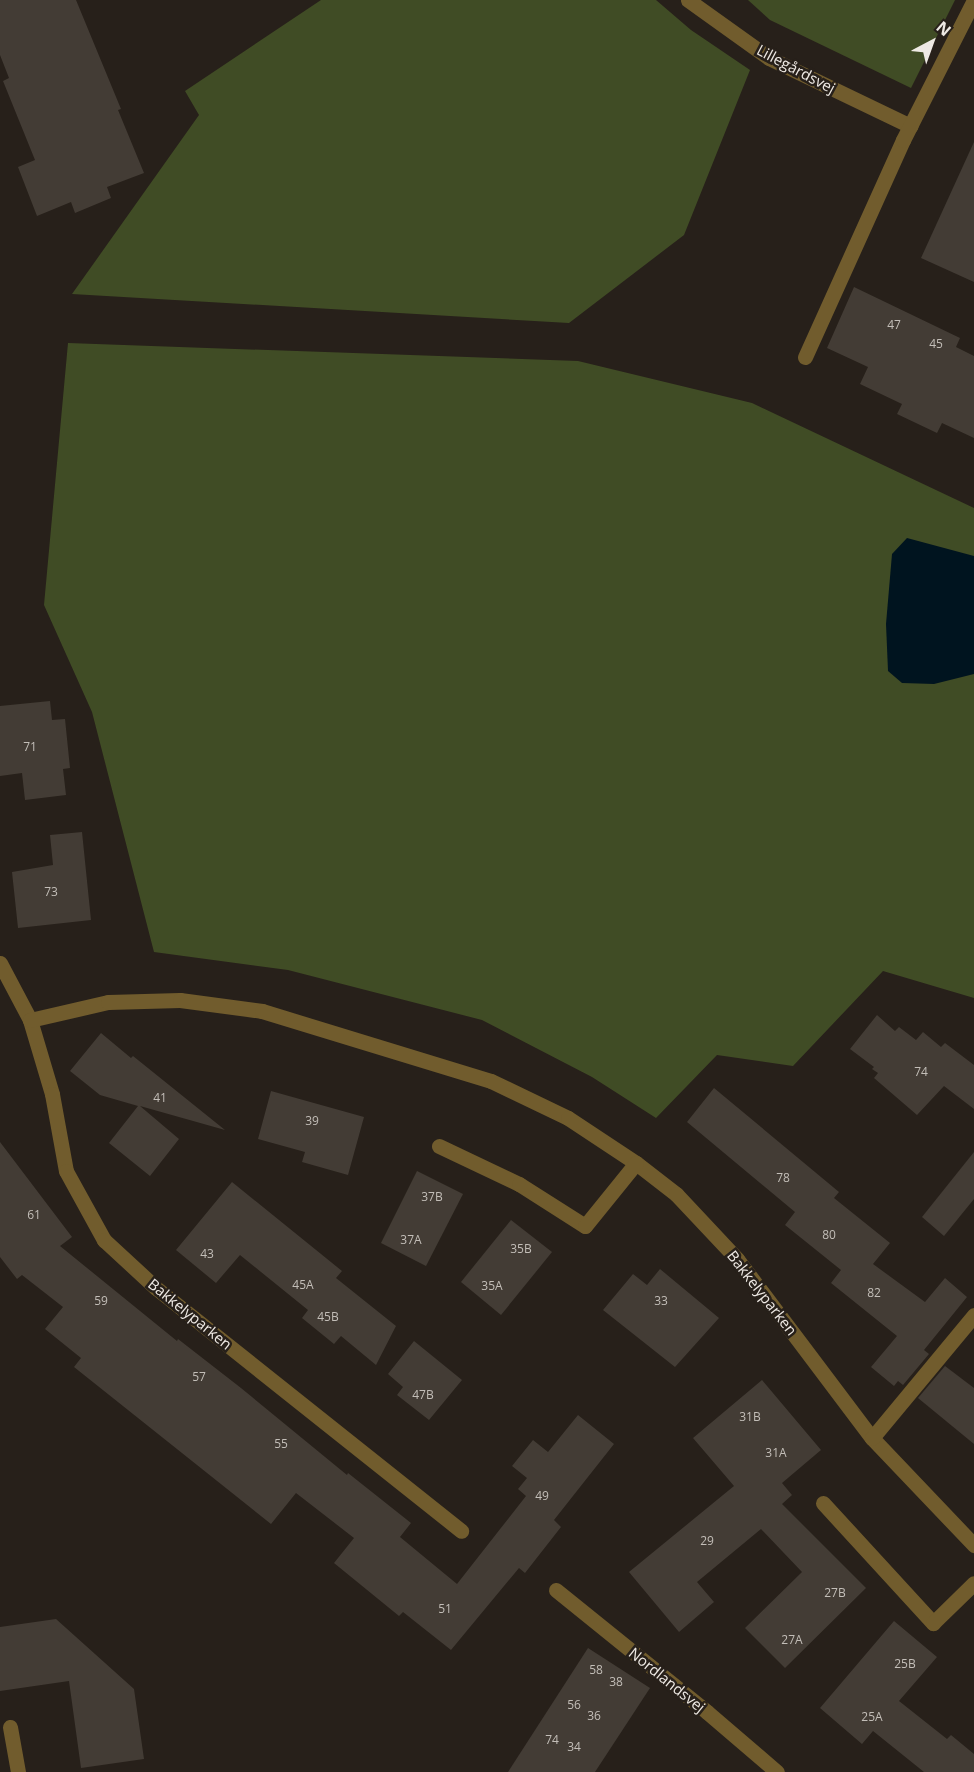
<!DOCTYPE html>
<html>
<head>
<meta charset="utf-8">
<style>
  body { margin:0 }
  #map { position:relative; width:974px; height:1772px; overflow:hidden; background:#27201a; font-family:"Open Sans",sans-serif }
  div>[style] { position:absolute }
  [style*='--x'] { left:calc(var(--x)*1px); top:calc(var(--y)*1px); width:calc(var(--w)*1px); rotate:calc(var(--a)*1deg) }
  .green>* { inset:0; background:#404c25 }
  .water>* { inset:0; background:#00141f }
  .building>* { inset:0; background:#433c35 }
  .minor>* { height:15px; margin:-7.5px; padding:0 7.5px; transform-origin:7.5px; border-radius:7.5px; background:#715c2d }
  span { translate:-50% -50%; white-space:nowrap; text-align:center; line-height:1.15; -webkit-text-stroke:5px #27201a; paint-order:stroke }
  .number-label { font-size:12px; color:#c3beb8 }
  .number-label span { -webkit-text-stroke-width:0 }
  .street-label { font-size:15px; color:#eee9e4 }
  .north { position:absolute; left:902px; top:12px; width:60px; height:60px; -webkit-text-stroke:4px #27201a; paint-order:stroke; rotate:41deg; font-size:16px; font-weight:700; line-height:24px; text-align:center; color:#eee9e4 }
  .north::after { content:''; display:block; margin:auto; width:21px; height:27px; background:#eee9e4; clip-path:polygon(50% 0,100% 100%,50% 72%,0 100%) }
</style>
</head>
<body>
<div id="map">
  <div class="green">
    <i style="clip-path:polygon(321px 0,656px 0,691px 30px,750px 70px,684px 235px,569px 323px,72px 294px,199px 115px,185px 91px)"></i>
    <i style="clip-path:polygon(748px 0,955px 0,911px 88px,770px 20px)"></i>
    <i style="clip-path:polygon(68px 343px,578px 361px,752px 403px,974px 508px,974px 998px,883px 971px,793px 1066px,717px 1055px,656px 1118px,592px 1077px,482px 1020px,288px 970px,154px 952px,92px 712px,44px 605px)"></i>
  </div>
  <div class="water">
    <i style="clip-path:polygon(907px 538px,974px 556px,974px 674px,934px 684px,902px 683px,888px 671px,886px 624px,892px 554px)"></i>
  </div>
  <div class="building">
    <i style="clip-path:polygon(0 0,76px 0,121px 109px,118px 110px,144px 173px,107px 187px,111px 198px,75px 213px,71px 202px,37px 216px,18px 167px,35px 160px,3px 81px,9px 78px,0 55px)"></i>
    <i style="clip-path:polygon(974px 142px,974px 282px,921px 258px)"></i>
    <i style="clip-path:polygon(854px 287px,960px 338px,956px 347px,974px 356px,974px 438px,942px 423px,937px 433px,897px 414px,902px 404px,860px 384px,868px 367px,827px 348px)"></i>
    <i style="clip-path:polygon(50px 701px,52px 720px,65px 719px,70px 768px,63px 769px,66px 795px,25px 800px,22px 773px,0 776px,0 706px)"></i>
    <i style="clip-path:polygon(82px 832px,91px 920px,18px 928px,12px 872px,53px 865px,50px 835px)"></i>
    <i style="clip-path:polygon(877px 1015px,895px 1031px,899px 1027px,916px 1040px,923px 1032px,941px 1047px,945px 1043px,974px 1065px,974px 1109px,944px 1086px,917px 1115px,874px 1078px,878px 1073px,872px 1069px,874px 1067px,850px 1049px)"></i>
    <i style="clip-path:polygon(101px 1033px,131px 1058px,133px 1056px,225px 1130px,140px 1106px,179px 1139px,150px 1176px,109px 1143px,138px 1106px,100px 1095px,70px 1071px)"></i>
    <i style="clip-path:polygon(714px 1088px,839px 1192px,834px 1198px,890px 1243px,873px 1264px,925px 1302px,945px 1278px,967px 1297px,924px 1350px,929px 1354px,903px 1385px,898px 1381px,894px 1386px,871px 1367px,897px 1336px,831px 1283px,841px 1270px,785px 1225px,795px 1212px,687px 1122px)"></i>
    <i style="clip-path:polygon(271px 1091px,364px 1117px,348px 1175px,302px 1162px,305px 1152px,258px 1139px)"></i>
    <i style="clip-path:polygon(0 1142px,72px 1237px,60px 1246px,177px 1341px,178px 1339px,241px 1388px,347px 1475px,348px 1473px,411px 1523px,400px 1537px,457px 1584px,526px 1496px,518px 1489px,527px 1478px,512px 1466px,533px 1440px,548px 1452px,578px 1415px,614px 1444px,554px 1520px,561px 1527px,525px 1573px,519px 1568px,451px 1650px,403px 1612px,399px 1616px,334px 1563px,354px 1538px,296px 1493px,271px 1524px,74px 1367px,81px 1358px,45px 1329px,63px 1307px,22px 1275px,17px 1279px,0 1257px)"></i>
    <i style="clip-path:polygon(974px 1152px,974px 1199px,944px 1236px,922px 1217px)"></i>
    <i style="clip-path:polygon(417px 1171px,463px 1194px,426px 1266px,381px 1243px)"></i>
    <i style="clip-path:polygon(232px 1182px,342px 1271px,336px 1278px,396px 1326px,376px 1365px,341px 1336px,334px 1344px,302px 1318px,308px 1310px,240px 1255px,216px 1283px,176px 1250px)"></i>
    <i style="clip-path:polygon(511px 1220px,552px 1252px,501px 1315px,461px 1282px)"></i>
    <i style="clip-path:polygon(660px 1269px,719px 1318px,675px 1367px,603px 1310px,633px 1274px,647px 1285px)"></i>
    <i style="clip-path:polygon(414px 1341px,462px 1380px,429px 1420px,397px 1395px,403px 1387px,388px 1374px)"></i>
    <i style="clip-path:polygon(945px 1366px,974px 1388px,974px 1444px,918px 1398px)"></i>
    <i style="clip-path:polygon(762px 1380px,821px 1450px,782px 1483px,792px 1495px,782px 1504px,866px 1588px,785px 1668px,745px 1628px,802px 1572px,761px 1529px,697px 1582px,714px 1602px,679px 1632px,629px 1572px,734px 1486px,693px 1438px)"></i>
    <i style="clip-path:polygon(56px 1619px,134px 1689px,144px 1759px,81px 1768px,69px 1681px,0 1691px,0 1627px)"></i>
    <i style="clip-path:polygon(894px 1621px,937px 1657px,899px 1701px,947px 1739px,951px 1735px,974px 1754px,974px 1772px,924px 1772px,873px 1731px,862px 1744px,820px 1708px)"></i>
    <i style="clip-path:polygon(588px 1648px,650px 1688px,595px 1772px,508px 1772px)"></i>
  </div>
  <div class="minor">
    <i style="--x:688;--y:0;--w:100;--a:35.6"></i>
    <i style="--x:769;--y:58;--w:157;--a:25.7"></i>
    <i style="--x:805;--y:357;--w:238;--a:-65.7"></i>
    <i style="--x:903;--y:140;--w:157;--a:-63.1"></i>
    <i style="--x:0;--y:963;--w:64;--a:62.2"></i>
    <i style="--x:30;--y:1020;--w:77;--a:73.4"></i>
    <i style="--x:52;--y:1094;--w:78;--a:79.7"></i>
    <i style="--x:66;--y:1171;--w:79;--a:61.2"></i>
    <i style="--x:104;--y:1240;--w:71;--a:42.7"></i>
    <i style="--x:156;--y:1288;--w:390;--a:38.5"></i>
    <i style="--x:30;--y:1020;--w:80;--a:-13"></i>
    <i style="--x:108;--y:1002;--w:72;--a:-1.6"></i>
    <i style="--x:180;--y:1000;--w:83;--a:7.6"></i>
    <i style="--x:262;--y:1011;--w:239;--a:17"></i>
    <i style="--x:491;--y:1081;--w:85;--a:25.7"></i>
    <i style="--x:568;--y:1118;--w:82;--a:33.5"></i>
    <i style="--x:636;--y:1163;--w:51;--a:37.8"></i>
    <i style="--x:676;--y:1194;--w:89;--a:46.8"></i>
    <i style="--x:737;--y:1259;--w:224;--a:53"></i>
    <i style="--x:872;--y:1438;--w:148;--a:46.4"></i>
    <i style="--x:439;--y:1146;--w:89;--a:25.4"></i>
    <i style="--x:519;--y:1184;--w:78;--a:32.5"></i>
    <i style="--x:585;--y:1226;--w:81;--a:-51"></i>
    <i style="--x:872;--y:1438;--w:160;--a:-50.3"></i>
    <i style="--x:823;--y:1503;--w:163;--a:47.5"></i>
    <i style="--x:933;--y:1623;--w:57;--a:-44.3"></i>
    <i style="--x:556;--y:1590;--w:194;--a:38.9"></i>
    <i style="--x:707;--y:1712;--w:92;--a:40.6"></i>
    <i style="--x:10;--y:1727;--w:46;--a:79.9"></i>
  </div>
  <div class="number-label">
    <span style="left:894px;top:325px">47</span>
    <span style="left:936px;top:344px">45</span>
    <span style="left:30px;top:747px">71</span>
    <span style="left:51px;top:892px">73</span>
    <span style="left:921px;top:1072px">74</span>
    <span style="left:160px;top:1098px">41</span>
    <span style="left:312px;top:1121px">39</span>
    <span style="left:783px;top:1178px">78</span>
    <span style="left:432px;top:1197px">37B</span>
    <span style="left:34px;top:1215px">61</span>
    <span style="left:829px;top:1235px">80</span>
    <span style="left:411px;top:1240px">37A</span>
    <span style="left:521px;top:1249px">35B</span>
    <span style="left:207px;top:1254px">43</span>
    <span style="left:303px;top:1285px">45A</span>
    <span style="left:492px;top:1286px">35A</span>
    <span style="left:874px;top:1293px">82</span>
    <span style="left:101px;top:1301px">59</span>
    <span style="left:661px;top:1301px">33</span>
    <span style="left:328px;top:1317px">45B</span>
    <span style="left:199px;top:1377px">57</span>
    <span style="left:423px;top:1395px">47B</span>
    <span style="left:750px;top:1417px">31B</span>
    <span style="left:281px;top:1444px">55</span>
    <span style="left:776px;top:1453px">31A</span>
    <span style="left:542px;top:1496px">49</span>
    <span style="left:707px;top:1541px">29</span>
    <span style="left:835px;top:1593px">27B</span>
    <span style="left:445px;top:1609px">51</span>
    <span style="left:792px;top:1640px">27A</span>
    <span style="left:905px;top:1664px">25B</span>
    <span style="left:596px;top:1670px">58</span>
    <span style="left:616px;top:1682px">38</span>
    <span style="left:574px;top:1705px">56</span>
    <span style="left:594px;top:1716px">36</span>
    <span style="left:872px;top:1717px">25A</span>
    <span style="left:552px;top:1740px">74</span>
    <span style="left:574px;top:1747px">34</span>
  </div>
  <div class="street-label">
    <span style="left:796px;top:69px;rotate:28deg">Lillegårdsvej</span>
    <span style="left:762px;top:1293px;rotate:52deg">Bakkelyparken</span>
    <span style="left:190px;top:1314px;rotate:39deg">Bakkelyparken</span>
    <span style="left:667px;top:1680px;rotate:39deg">Nordlandsvej</span>
  </div>
  <div class="north">N</div>
</div>
</body>
</html>
